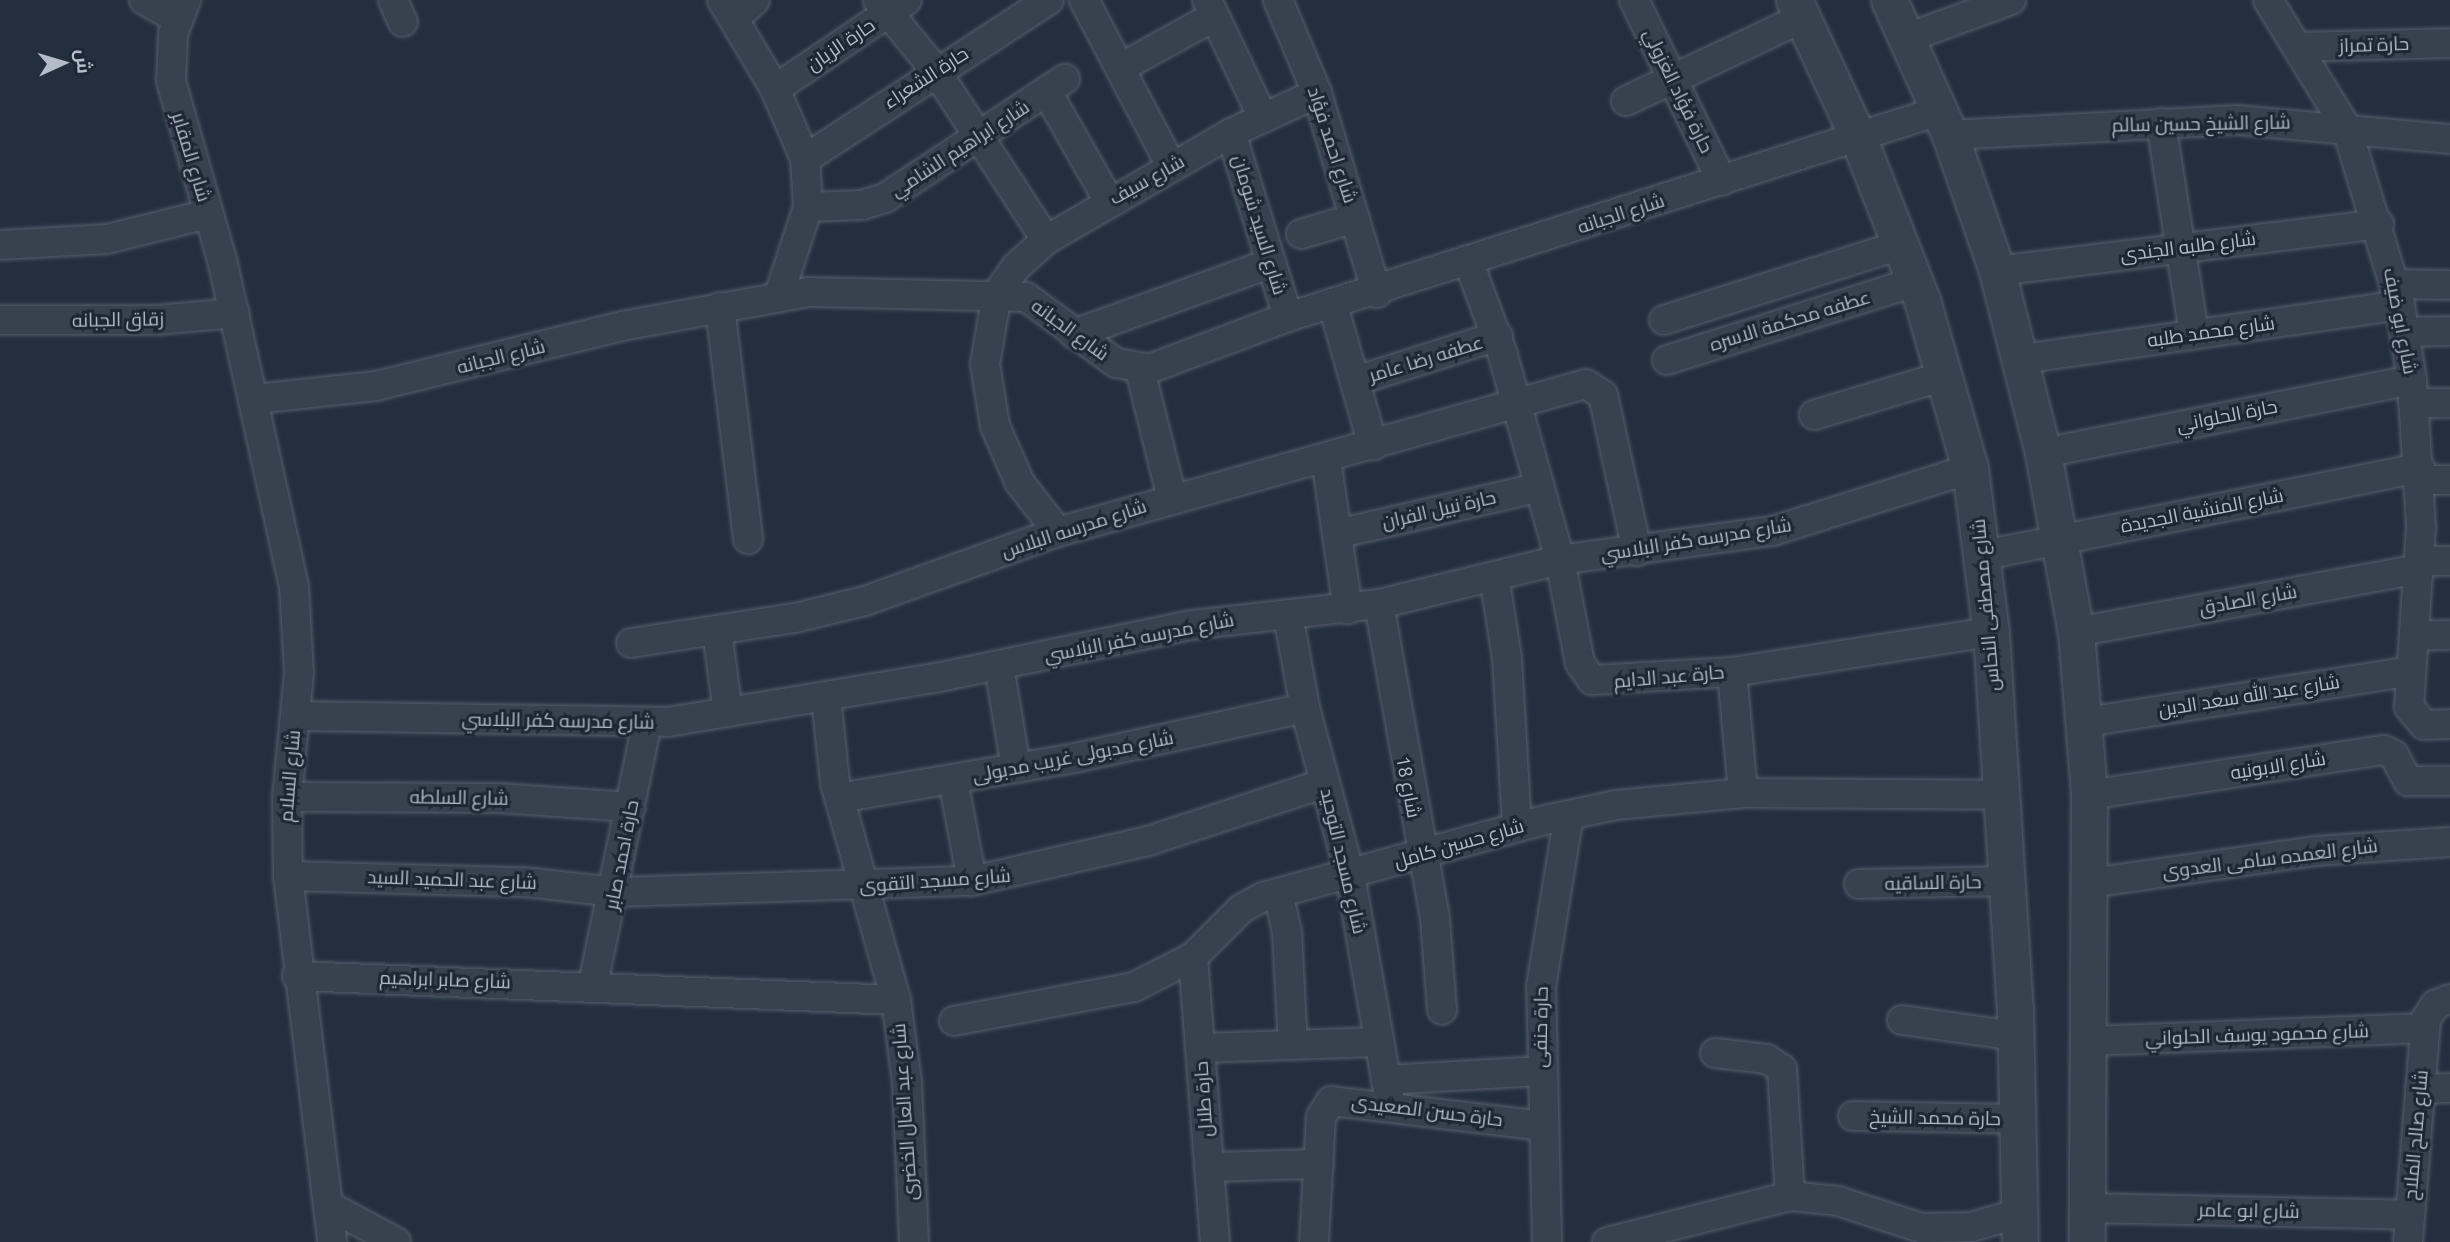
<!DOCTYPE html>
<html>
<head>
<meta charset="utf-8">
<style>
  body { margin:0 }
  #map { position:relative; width:2450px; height:1242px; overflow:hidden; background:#242f3e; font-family:Ubuntu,Cairo,sans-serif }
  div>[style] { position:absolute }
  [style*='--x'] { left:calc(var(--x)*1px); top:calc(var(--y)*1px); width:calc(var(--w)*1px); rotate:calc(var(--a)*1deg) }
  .roads { filter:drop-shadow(0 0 2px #565f6c) drop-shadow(0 0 2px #565f6c) }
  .minor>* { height:28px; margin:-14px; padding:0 14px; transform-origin:14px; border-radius:14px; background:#38414e }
  .tertiary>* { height:35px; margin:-17.5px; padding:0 17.5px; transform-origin:17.5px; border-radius:17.5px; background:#38414e }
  span { translate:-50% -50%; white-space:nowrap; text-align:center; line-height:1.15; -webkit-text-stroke:6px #1d2633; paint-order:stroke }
  .street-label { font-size:19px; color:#b4bcc9 }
  .north { position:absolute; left:28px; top:28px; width:70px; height:70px; -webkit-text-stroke:5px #1d2633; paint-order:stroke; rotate:86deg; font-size:19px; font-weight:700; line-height:28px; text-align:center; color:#b4bcc9 }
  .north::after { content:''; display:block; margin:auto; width:24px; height:32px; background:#b4bcc9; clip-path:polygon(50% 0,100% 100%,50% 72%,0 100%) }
</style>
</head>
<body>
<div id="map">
  <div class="roads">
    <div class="minor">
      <i style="--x:144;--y:0;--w:38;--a:30"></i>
      <i style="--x:186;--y:0;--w:36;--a:111"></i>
      <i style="--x:173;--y:34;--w:47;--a:92.4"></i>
      <i style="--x:171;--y:81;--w:190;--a:74.1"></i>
      <i style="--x:223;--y:264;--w:330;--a:77.6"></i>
      <i style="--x:294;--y:586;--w:87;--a:86.7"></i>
      <i style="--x:299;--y:673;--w:125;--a:95.5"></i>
      <i style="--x:287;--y:797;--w:79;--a:89.3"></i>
      <i style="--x:288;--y:876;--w:369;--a:83.1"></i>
      <i style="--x:393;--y:0;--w:24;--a:66"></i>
      <i style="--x:722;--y:0;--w:104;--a:59.2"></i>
      <i style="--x:775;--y:89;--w:76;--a:66.8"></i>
      <i style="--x:805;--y:159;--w:48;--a:86.4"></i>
      <i style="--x:808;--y:207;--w:93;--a:108.2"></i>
      <i style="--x:878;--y:0;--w:92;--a:50.8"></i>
      <i style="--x:936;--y:71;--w:202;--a:56.9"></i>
      <i style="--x:1084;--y:0;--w:187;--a:62.3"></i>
      <i style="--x:1207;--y:0;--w:131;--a:64.6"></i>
      <i style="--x:1278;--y:0;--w:101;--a:67.2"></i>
      <i style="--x:1317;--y:93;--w:209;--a:73.3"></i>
      <i style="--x:1634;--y:0;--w:201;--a:64.1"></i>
      <i style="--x:2268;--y:0;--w:151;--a:58.5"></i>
      <i style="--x:2347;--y:129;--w:184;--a:73.2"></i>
      <i style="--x:2400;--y:305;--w:76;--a:80.9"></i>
      <i style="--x:2412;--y:380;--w:147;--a:86.5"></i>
      <i style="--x:2421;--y:527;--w:180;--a:93.8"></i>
      <i style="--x:2409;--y:707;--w:23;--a:50"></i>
      <i style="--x:2424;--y:725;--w:26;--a:-2"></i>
      <i style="--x:734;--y:19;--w:28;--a:-42"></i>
      <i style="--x:1907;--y:38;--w:111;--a:-20.1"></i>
      <i style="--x:2298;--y:47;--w:152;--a:-1.5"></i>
      <i style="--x:1120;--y:68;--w:108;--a:-28.7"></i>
      <i style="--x:775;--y:89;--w:159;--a:-34"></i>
      <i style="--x:1047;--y:92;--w:125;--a:60.4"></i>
      <i style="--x:1626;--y:101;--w:195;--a:-25.2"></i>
      <i style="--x:2161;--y:123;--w:214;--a:81.1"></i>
      <i style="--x:1231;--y:133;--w:193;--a:72.8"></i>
      <i style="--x:1950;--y:135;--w:287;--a:-3"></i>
      <i style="--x:2237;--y:120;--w:214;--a:5.1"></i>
      <i style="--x:805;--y:159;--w:291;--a:-33.1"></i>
      <i style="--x:808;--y:207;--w:54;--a:-2.1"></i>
      <i style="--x:862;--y:205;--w:24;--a:-17"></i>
      <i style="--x:885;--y:198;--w:216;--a:-33.5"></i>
      <i style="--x:1301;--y:234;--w:56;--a:-16.5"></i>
      <i style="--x:0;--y:245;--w:107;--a:-3.2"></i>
      <i style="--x:107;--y:239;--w:104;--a:-13.9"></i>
      <i style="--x:1469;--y:263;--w:95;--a:69.7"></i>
      <i style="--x:1502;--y:352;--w:216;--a:74.4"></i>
      <i style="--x:1560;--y:560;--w:105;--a:79"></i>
      <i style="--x:1580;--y:663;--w:21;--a:55"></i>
      <i style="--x:1592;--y:680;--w:140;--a:-3.3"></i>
      <i style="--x:1732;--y:672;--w:262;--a:-8.8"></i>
      <i style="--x:1997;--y:271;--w:385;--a:-7"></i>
      <i style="--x:2394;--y:284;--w:56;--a:1"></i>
      <i style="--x:1333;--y:305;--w:146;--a:74.1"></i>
      <i style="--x:720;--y:307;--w:234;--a:83.1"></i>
      <i style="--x:0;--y:320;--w:157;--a:0"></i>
      <i style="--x:157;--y:320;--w:78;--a:-5.1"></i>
      <i style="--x:1664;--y:320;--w:248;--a:-17.6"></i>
      <i style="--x:2404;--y:332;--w:46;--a:-1.2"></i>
      <i style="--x:1074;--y:334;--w:209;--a:-19.8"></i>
      <i style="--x:2022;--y:359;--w:382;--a:-8.1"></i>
      <i style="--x:1667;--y:360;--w:259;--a:-17.5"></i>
      <i style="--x:1140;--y:370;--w:132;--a:76"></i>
      <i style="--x:1355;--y:381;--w:150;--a:-17.5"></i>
      <i style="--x:255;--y:399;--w:122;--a:-6.1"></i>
      <i style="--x:376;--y:386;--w:253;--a:-13.7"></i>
      <i style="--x:622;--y:326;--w:191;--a:-10.3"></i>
      <i style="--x:810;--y:292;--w:216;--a:1.3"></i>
      <i style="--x:1026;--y:297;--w:112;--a:36.3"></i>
      <i style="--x:1116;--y:363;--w:34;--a:10"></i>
      <i style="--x:1149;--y:369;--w:148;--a:-20.5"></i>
      <i style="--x:1288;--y:317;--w:683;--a:-17.56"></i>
      <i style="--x:2413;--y:403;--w:37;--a:0"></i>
      <i style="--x:1814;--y:415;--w:136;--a:-16.7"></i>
      <i style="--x:2043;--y:453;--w:376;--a:-11.2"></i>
      <i style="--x:1326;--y:459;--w:152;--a:81.7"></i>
      <i style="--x:2420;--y:480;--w:30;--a:0"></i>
      <i style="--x:1058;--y:532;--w:62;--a:-127.8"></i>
      <i style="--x:1020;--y:483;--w:62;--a:-113.7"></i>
      <i style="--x:995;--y:426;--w:63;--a:-99.2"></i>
      <i style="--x:985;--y:364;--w:71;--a:-80.3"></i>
      <i style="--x:997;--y:294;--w:33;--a:-55"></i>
      <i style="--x:1016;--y:267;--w:40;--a:-42"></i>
      <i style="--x:1046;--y:240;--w:214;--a:-30"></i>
      <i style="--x:1231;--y:133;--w:95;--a:-24.9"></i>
      <i style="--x:1337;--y:534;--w:208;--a:-13"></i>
      <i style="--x:1984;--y:555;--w:445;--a:-11.3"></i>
      <i style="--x:2421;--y:561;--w:29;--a:0"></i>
      <i style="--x:1494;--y:576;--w:83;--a:81"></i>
      <i style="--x:1507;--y:658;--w:169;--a:86.6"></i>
      <i style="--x:1379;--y:604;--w:320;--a:79.9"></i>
      <i style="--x:1435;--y:919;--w:91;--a:85.6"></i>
      <i style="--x:1288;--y:615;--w:95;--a:79.6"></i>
      <i style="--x:1305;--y:708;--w:173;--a:74.9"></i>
      <i style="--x:1350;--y:875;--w:236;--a:80"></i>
      <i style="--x:717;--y:631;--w:82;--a:82.3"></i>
      <i style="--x:2076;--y:632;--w:350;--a:-10.4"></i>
      <i style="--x:2415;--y:636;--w:35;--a:-2"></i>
      <i style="--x:631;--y:643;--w:166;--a:-8.7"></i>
      <i style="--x:795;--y:618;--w:72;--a:-13.7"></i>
      <i style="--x:865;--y:601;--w:205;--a:-19.7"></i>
      <i style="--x:1058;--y:532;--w:548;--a:-15.66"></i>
      <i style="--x:1586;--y:384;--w:20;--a:33"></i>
      <i style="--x:1603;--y:395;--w:160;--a:77.7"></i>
      <i style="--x:999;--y:666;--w:103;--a:80.5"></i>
      <i style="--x:1732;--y:672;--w:121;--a:84.8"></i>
      <i style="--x:826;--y:697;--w:86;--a:84"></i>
      <i style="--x:835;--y:783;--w:225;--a:74.3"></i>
      <i style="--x:896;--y:1000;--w:83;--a:82.4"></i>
      <i style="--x:907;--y:1082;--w:160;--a:87.5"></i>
      <i style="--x:296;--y:716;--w:372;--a:0.9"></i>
      <i style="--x:668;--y:722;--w:271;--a:-9.4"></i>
      <i style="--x:935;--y:678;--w:261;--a:-11.7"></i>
      <i style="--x:1191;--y:625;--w:189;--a:-6.4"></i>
      <i style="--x:1379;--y:604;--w:186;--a:-13.7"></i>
      <i style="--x:1560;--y:560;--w:215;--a:-7.8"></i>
      <i style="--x:1773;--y:531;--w:207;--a:-17.5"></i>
      <i style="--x:2086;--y:722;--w:329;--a:-8.9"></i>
      <i style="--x:953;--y:780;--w:103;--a:79.3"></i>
      <i style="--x:2089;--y:795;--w:298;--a:-8.7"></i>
      <i style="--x:2384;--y:750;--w:11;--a:27"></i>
      <i style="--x:2394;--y:755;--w:30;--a:62"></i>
      <i style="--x:2408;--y:781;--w:42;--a:0"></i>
      <i style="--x:287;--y:797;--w:211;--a:0.3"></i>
      <i style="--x:498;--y:798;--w:133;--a:3.9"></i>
      <i style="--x:839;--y:798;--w:239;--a:-9.6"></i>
      <i style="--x:1075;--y:758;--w:235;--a:-12.3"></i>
      <i style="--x:288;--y:876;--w:236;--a:1.5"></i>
      <i style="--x:524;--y:882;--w:93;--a:6.2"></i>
      <i style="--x:616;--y:892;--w:356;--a:-1.8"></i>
      <i style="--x:972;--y:881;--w:180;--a:-12.8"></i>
      <i style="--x:1148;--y:841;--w:186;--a:-18.1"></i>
      <i style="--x:2090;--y:883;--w:227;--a:-8.1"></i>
      <i style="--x:2315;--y:851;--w:135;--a:-3.8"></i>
      <i style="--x:1859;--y:884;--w:147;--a:-1.2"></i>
      <i style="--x:1278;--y:893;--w:40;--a:77"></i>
      <i style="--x:1287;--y:932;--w:113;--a:87"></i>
      <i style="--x:1193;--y:957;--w:286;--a:85.6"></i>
      <i style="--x:297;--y:976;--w:599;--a:2.29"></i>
      <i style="--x:593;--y:984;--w:266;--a:-78.3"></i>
      <i style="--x:1902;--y:1020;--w:115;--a:8"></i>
      <i style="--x:954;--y:1021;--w:183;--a:-10.7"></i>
      <i style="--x:1134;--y:987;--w:66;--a:-27"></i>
      <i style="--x:1193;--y:957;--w:68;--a:-45"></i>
      <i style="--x:1241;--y:909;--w:25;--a:-29"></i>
      <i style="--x:1263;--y:897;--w:292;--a:-15.3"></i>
      <i style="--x:1545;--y:820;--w:73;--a:-11.9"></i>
      <i style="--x:1616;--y:805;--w:128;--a:-5.4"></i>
      <i style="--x:1743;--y:793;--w:256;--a:0.4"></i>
      <i style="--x:2089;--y:1041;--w:336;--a:-2.2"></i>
      <i style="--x:1200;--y:1048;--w:179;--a:-1.9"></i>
      <i style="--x:1715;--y:1053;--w:52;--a:6.6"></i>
      <i style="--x:1767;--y:1059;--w:18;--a:34"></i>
      <i style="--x:1782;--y:1069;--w:127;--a:86.4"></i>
      <i style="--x:1386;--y:1080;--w:154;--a:-3.3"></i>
      <i style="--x:2420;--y:1089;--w:30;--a:-2"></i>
      <i style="--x:1853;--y:1116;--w:165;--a:1"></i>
      <i style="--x:1209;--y:1167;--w:110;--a:-1.6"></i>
      <i style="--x:329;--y:1206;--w:76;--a:28.2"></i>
      <i style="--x:2088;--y:1208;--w:322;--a:1.2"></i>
      <i style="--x:1314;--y:1242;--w:125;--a:-86.8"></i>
      <i style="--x:1321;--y:1117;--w:19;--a:-58"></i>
      <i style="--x:1331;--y:1101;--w:213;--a:6.7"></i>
      <i style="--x:1547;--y:1242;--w:255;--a:-91.3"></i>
      <i style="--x:1541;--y:987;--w:174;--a:-80.8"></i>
      <i style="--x:1607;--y:1242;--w:189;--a:-14.1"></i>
      <i style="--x:1790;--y:1196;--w:48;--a:5.9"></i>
      <i style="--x:1838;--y:1201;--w:87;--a:18"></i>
      <i style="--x:1921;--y:1228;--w:50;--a:-1.1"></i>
      <i style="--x:1971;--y:1227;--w:51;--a:-15.9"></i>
      <i style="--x:2408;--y:1242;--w:224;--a:-85.4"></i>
      <i style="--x:2426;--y:1019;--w:17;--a:-57"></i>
      <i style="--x:2435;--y:1005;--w:16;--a:-22"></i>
    </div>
    <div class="tertiary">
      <i style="--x:1794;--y:0;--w:151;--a:65"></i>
      <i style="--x:1858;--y:137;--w:175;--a:68.6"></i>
      <i style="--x:1922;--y:300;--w:176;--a:74.1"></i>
      <i style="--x:1970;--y:469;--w:164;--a:82.7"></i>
      <i style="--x:1991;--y:632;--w:378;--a:86.4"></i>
      <i style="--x:2015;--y:1009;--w:233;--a:88.8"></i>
      <i style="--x:1889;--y:0;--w:148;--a:65.7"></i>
      <i style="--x:1950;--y:135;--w:144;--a:70.9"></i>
      <i style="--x:1997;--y:271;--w:188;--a:75.8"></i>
      <i style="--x:2043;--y:453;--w:182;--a:79.6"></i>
      <i style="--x:2076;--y:632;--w:164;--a:85.4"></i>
      <i style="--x:2089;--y:795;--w:447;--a:90.3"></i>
    </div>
  </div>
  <div class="street-label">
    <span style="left:841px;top:45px;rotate:-34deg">حارة الزيان</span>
    <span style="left:2374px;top:45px;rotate:-2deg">حارة تمراز</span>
    <span style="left:926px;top:78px;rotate:-33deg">حارة الشعراء</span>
    <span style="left:1678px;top:91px;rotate:64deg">حارة فؤاد الغزولي</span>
    <span style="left:2201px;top:124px;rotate:-1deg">شارع الشيخ حسين سالم</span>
    <span style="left:1332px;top:145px;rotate:72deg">شارع احمد فؤاد</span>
    <span style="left:960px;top:149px;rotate:-33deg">شارع ابراهيم الشامي</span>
    <span style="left:191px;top:157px;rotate:73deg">شارع المقابر</span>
    <span style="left:1147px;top:180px;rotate:-29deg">شارع سيف</span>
    <span style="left:1621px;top:214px;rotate:-18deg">شارع الجبانه</span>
    <span style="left:1259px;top:225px;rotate:73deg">شارع السيد شومان</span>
    <span style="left:2188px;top:247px;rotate:-7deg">شارع طلبه الجندى</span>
    <span style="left:118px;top:320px;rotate:-1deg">زقاق الجبانه</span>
    <span style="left:1790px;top:321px;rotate:-17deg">عطفه محكمة الاسره</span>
    <span style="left:2400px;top:321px;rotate:79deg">شارع ابو ضيف</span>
    <span style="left:1070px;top:330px;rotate:36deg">شارع الجبانه</span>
    <span style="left:2211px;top:332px;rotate:-8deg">شارع محمد طلبه</span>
    <span style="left:501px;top:357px;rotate:-14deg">شارع الجبانه</span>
    <span style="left:1426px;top:359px;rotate:-17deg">عطفه رضا عامر</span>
    <span style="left:2227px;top:416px;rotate:-11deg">حارة الحلواني</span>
    <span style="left:1439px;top:510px;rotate:-13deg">حارة نبيل الفران</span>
    <span style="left:2202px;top:511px;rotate:-11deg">شارع المنشية الجديدة</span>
    <span style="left:1074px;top:529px;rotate:-18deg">شارع مدرسه البلاس</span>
    <span style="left:1696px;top:540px;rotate:-9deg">شارع مدرسه كفر البلاسي</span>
    <span style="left:2248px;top:600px;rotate:-10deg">شارع الصادق</span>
    <span style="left:1986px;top:605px;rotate:-95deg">شارع مصطفى النحاس</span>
    <span style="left:1139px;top:638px;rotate:-11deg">شارع مدرسه كفر البلاسي</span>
    <span style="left:1669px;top:677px;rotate:-5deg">حارة عبد الدايم</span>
    <span style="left:2249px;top:696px;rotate:-9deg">شارع عبد الله سعد الدين</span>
    <span style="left:558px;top:721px;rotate:1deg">شارع مدرسه كفر البلاسي</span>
    <span style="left:1073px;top:757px;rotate:-11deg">شارع مدبولى غريب مدبولى</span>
    <span style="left:2278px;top:766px;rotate:-9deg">شارع الابونيه</span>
    <span style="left:290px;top:776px;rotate:-85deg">شارع السلام</span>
    <span style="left:1408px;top:787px;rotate:79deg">شارع 18</span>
    <span style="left:459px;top:798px;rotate:1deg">شارع السلطه</span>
    <span style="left:1459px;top:844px;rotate:-16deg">شارع حسين كامل</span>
    <span style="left:622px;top:855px;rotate:-79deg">حارة احمد صابر</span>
    <span style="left:2270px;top:859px;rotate:-7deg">شارع العمده سامى العدوى</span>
    <span style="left:1343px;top:861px;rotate:77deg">شارع مسجد التوحيد</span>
    <span style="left:452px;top:880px;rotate:2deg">شارع عبد الحميد السيد</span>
    <span style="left:935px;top:881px;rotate:-4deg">شارع مسجد التقوى</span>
    <span style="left:1933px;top:883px;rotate:-1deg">حارة الساقيه</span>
    <span style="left:445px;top:980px;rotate:2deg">شارع صابر ابراهيم</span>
    <span style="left:1541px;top:1027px;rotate:-89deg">حارة حنفى</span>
    <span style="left:2257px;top:1035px;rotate:-2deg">شارع محمود يوسف الحلواني</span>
    <span style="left:1204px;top:1099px;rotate:-94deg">حارة طلال</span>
    <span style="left:1427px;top:1111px;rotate:7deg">حارة حسن الصعيدى</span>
    <span style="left:905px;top:1112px;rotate:-94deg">شارع عبد العال الخضرى</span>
    <span style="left:1935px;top:1118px;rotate:1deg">حارة محمد الشيخ</span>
    <span style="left:2416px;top:1135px;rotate:-85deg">شارع صالح الملاح</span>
    <span style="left:2249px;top:1211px;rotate:1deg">شارع ابو عامر</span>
  </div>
  <div class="north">ش</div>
</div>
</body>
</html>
